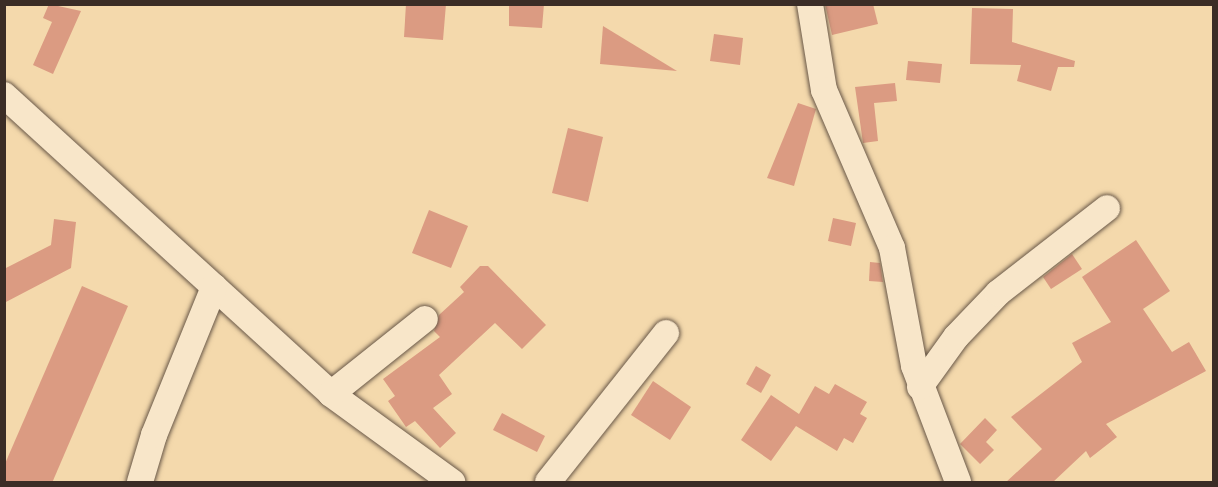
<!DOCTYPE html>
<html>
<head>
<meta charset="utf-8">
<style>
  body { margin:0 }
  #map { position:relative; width:1218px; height:487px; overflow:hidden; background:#f4d9ac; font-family:"Sorts Mill Goudy",serif }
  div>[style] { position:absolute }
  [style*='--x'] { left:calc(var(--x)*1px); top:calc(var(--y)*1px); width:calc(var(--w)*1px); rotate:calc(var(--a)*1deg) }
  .building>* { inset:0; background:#db9b82 }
  .roads { filter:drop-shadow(0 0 2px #695848) drop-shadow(0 0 2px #695848) }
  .street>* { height:26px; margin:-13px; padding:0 13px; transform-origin:13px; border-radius:13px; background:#f8e6c9 }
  span { translate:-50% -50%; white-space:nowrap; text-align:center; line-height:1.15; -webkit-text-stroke:6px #f8e6c9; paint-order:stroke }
  .frame { position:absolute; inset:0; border:6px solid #3b2d26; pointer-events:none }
</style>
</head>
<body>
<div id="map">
  <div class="building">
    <i style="clip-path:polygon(49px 4px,81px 11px,53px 74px,33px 65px,52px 22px,43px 18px)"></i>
    <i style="clip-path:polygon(406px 4px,446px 4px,443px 40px,404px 37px)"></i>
    <i style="clip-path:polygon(509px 4px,544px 4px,542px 28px,509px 26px)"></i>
    <i style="clip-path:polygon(825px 4px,873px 4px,878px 24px,832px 35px)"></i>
    <i style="clip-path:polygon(972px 8px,1013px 9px,1012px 42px,1075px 61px,1074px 67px,1058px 67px,1051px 91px,1017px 81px,1021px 65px,970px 64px)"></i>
    <i style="clip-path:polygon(603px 26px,677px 71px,600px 64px)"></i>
    <i style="clip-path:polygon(714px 34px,743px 38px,740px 65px,710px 61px)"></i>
    <i style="clip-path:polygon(908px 61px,942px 64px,940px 83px,906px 80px)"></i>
    <i style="clip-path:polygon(895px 83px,897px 101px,874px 103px,878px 141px,863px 143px,855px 87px)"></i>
    <i style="clip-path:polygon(798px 103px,816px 109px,794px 186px,767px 178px)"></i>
    <i style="clip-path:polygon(568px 128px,603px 137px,588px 202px,552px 193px)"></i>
    <i style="clip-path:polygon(429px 210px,468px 226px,451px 268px,412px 253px)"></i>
    <i style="clip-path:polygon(833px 218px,856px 223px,851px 246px,828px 241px)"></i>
    <i style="clip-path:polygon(54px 219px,76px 222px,71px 268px,4px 303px,4px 269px,51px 245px)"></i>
    <i style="clip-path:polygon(1136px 240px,1170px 291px,1143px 309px,1172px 352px,1189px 342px,1206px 371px,1106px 424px,1117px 437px,1090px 458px,1086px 451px,1052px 483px,1005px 483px,1042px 449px,1011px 417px,1082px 362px,1072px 343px,1111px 322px,1082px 277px)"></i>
    <i style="clip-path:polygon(1072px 254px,1082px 269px,1051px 289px,1043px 277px)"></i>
    <i style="clip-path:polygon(870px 262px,880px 263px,883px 282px,869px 281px)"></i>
    <i style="clip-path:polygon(480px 266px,488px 266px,546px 325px,522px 349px,495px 323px,439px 375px,452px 394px,433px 408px,456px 433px,440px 448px,415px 421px,406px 427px,388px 401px,395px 396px,383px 379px,440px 337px,434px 331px,439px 315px,464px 292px,460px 287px)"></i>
    <i style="clip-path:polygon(82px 286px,128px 306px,52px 483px,4px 483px,4px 466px)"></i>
    <i style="clip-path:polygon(756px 366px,771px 375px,761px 393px,746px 384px)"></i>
    <i style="clip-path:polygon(653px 381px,691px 407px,670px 440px,631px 415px)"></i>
    <i style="clip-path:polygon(835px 384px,867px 402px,860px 414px,867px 418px,853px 443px,844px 438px,837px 451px,796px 426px,771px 461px,741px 440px,771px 395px,799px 414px,815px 386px,829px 394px)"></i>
    <i style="clip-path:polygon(502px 413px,545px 436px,537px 452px,493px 430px)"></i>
    <i style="clip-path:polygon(985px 418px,997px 430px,986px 442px,994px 450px,980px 464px,960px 444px)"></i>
  </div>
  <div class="roads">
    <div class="street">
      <i style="--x:810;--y:4;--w:87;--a:80.8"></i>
      <i style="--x:824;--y:90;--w:172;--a:66.7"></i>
      <i style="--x:892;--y:248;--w:120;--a:79.4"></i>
      <i style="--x:914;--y:366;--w:124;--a:69.2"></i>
      <i style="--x:4;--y:95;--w:443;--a:42.4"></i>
      <i style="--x:331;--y:394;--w:150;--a:36"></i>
      <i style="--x:920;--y:387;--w:62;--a:-54.2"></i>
      <i style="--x:956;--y:337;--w:61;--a:-46.3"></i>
      <i style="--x:998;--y:293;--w:138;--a:-37.9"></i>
      <i style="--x:331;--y:394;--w:120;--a:-38.6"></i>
      <i style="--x:140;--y:482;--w:49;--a:-73.4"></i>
      <i style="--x:154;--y:435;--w:160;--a:-67.9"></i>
      <i style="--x:548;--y:482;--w:190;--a:-51.6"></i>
    </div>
  </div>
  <div class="frame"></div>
</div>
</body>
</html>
